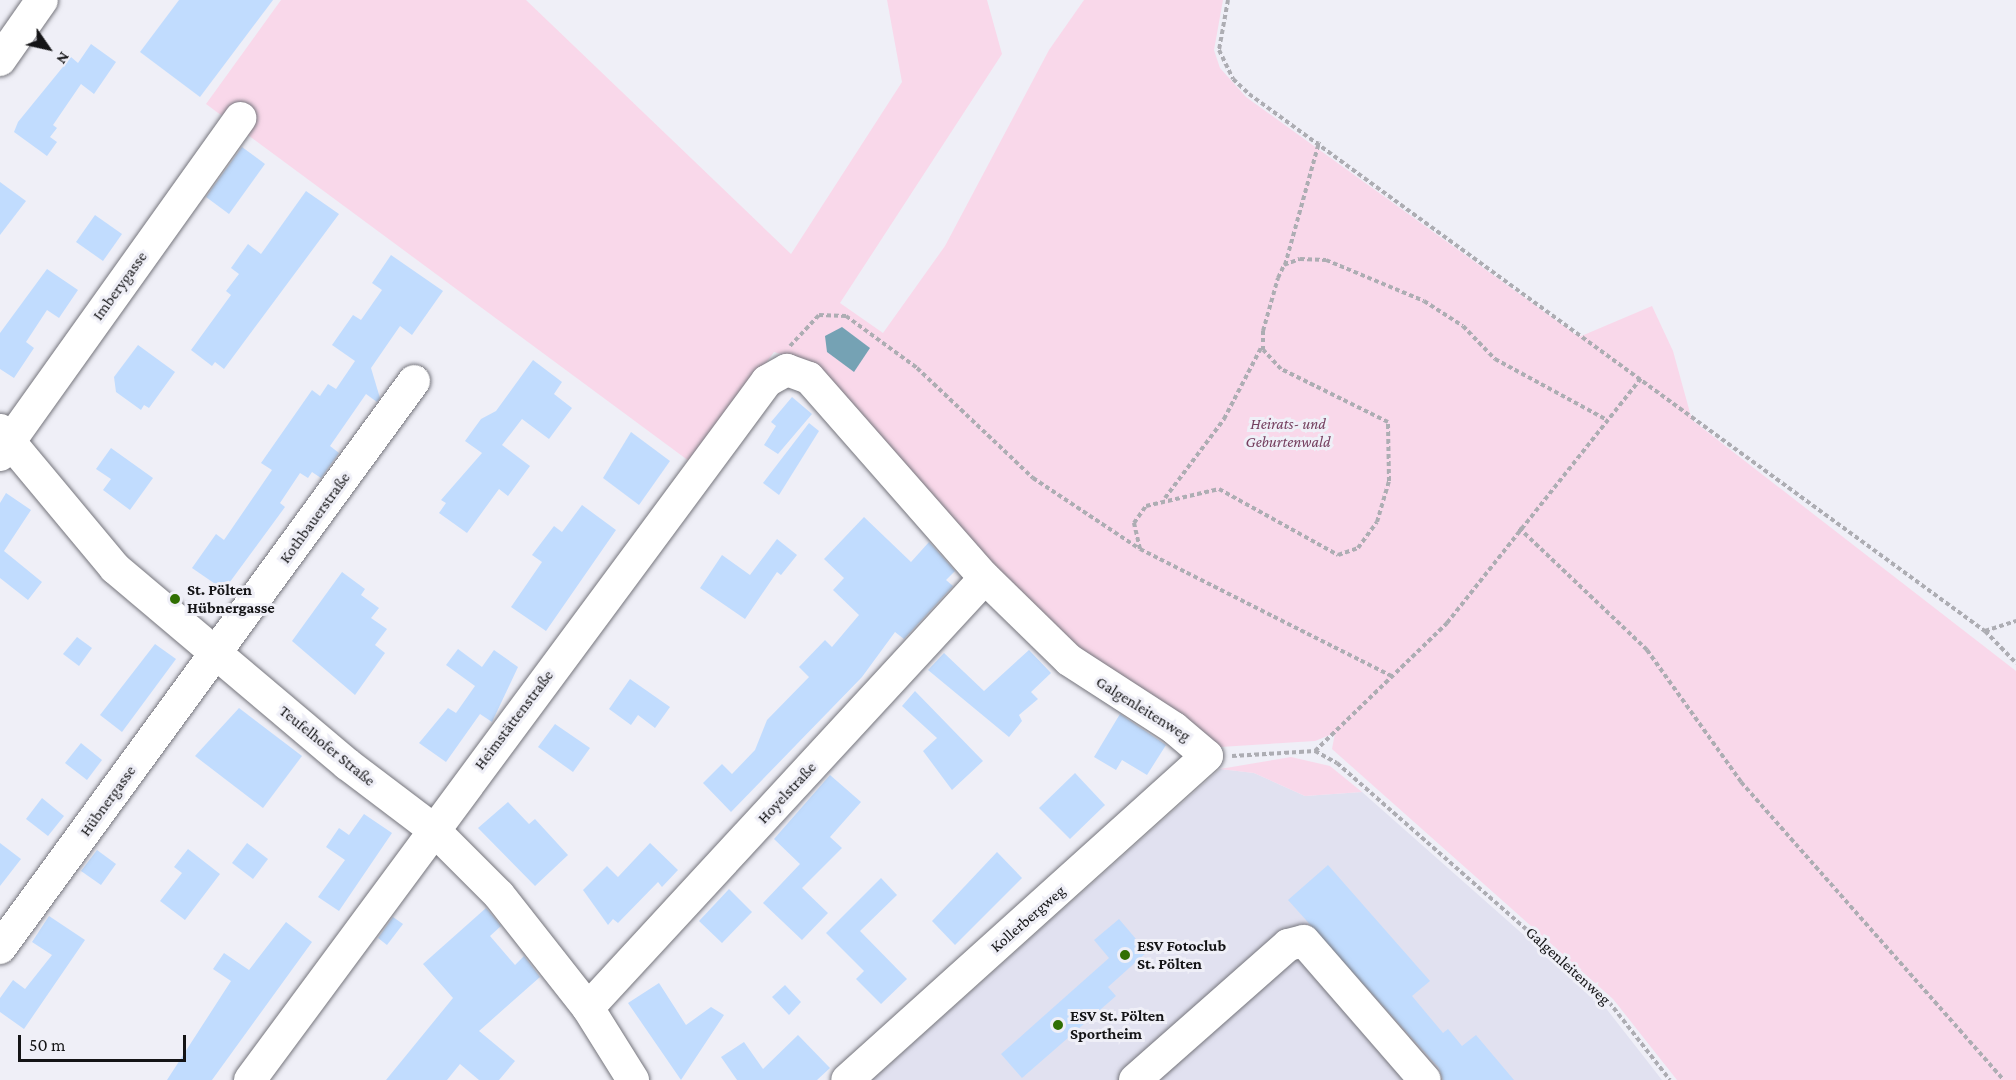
<!DOCTYPE html>
<html>
<head>
<meta charset="utf-8">
<style>
  body { margin:0 }
  #map { position:relative; width:2016px; height:1080px; overflow:hidden; background:#efeff7; font-family:"Crimson Pro",serif }
  div>[style] { position:absolute }
  [style*='--x'] { left:calc(var(--x)*1px); top:calc(var(--y)*1px); width:calc(var(--w)*1px); rotate:calc(var(--a)*1deg) }
  .built>* { inset:0; background:#e1e1f0 }
  .green>* { inset:0; background:#f9d8ea }
  .water>* { inset:0; background:#75a2b4 }
  .building>* { inset:0; background:#c1dcfe }
  .path>* { height:4px; margin-top:-2px; transform-origin:0; background:repeating-linear-gradient(90deg,#adadb3 0 4.5px,transparent 0 7.5px) }
  .roads { filter:drop-shadow(0 0 2px #75757c) drop-shadow(0 0 2px #75757c) }
  .minor>* { height:32px; margin:-16px; padding:0 16px; transform-origin:16px; border-radius:16px; background:#fff }
  .dots>* { width:16px; height:16px; translate:-50% -50%; box-sizing:border-box; border:3px solid #efeff7; border-radius:50% }
  span { translate:-50% -50%; white-space:nowrap; text-align:center; line-height:1.15; -webkit-text-stroke:6px #efeff7; paint-order:stroke }
  .street-label { font-size:16px; color:#141416 }
  .park-label { font-size:16px; color:#754060; font-style:italic }
  .poi-label { font-size:16px; color:#141416; font-weight:700 }
  .left { translate:0 -50%; text-align:left }
  .north { position:absolute; left:18px; top:18px; width:60px; height:60px; -webkit-text-stroke:4px #efeff7; paint-order:stroke; rotate:124deg; font-size:16px; font-weight:700; line-height:24px; text-align:center; color:#141416 }
  .north::after { content:''; display:block; margin:auto; width:21px; height:27px; background:#141416; clip-path:polygon(50% 0,100% 100%,50% 72%,0 100%) }
  .scale { position:absolute; left:18px; top:1035px; width:168px; height:27px; box-sizing:border-box; border:3px solid #141416; border-top:0; padding-left:8px; font-size:18px; line-height:21px; white-space:nowrap; color:#141416; -webkit-text-stroke:4px #efeff7; paint-order:stroke }
</style>
</head>
<body>
<div id="map">
  <div class="built">
    <i style="clip-path:polygon(1220px 769px,1254px 773px,1305px 796px,1362px 792px,1605px 1007px,1662px 1080px,872px 1080px)"></i>
  </div>
  <div class="green">
    <i style="clip-path:polygon(281px 0,526px 0,791px 254px,902px 82px,887px 0,987px 0,1002px 54px,840px 303px,883px 333px,945px 246px,1049px 50px,1084px 0,1223px 0,1214px 50px,1220px 68px,1246px 97px,1579px 337px,1652px 306px,1673px 351px,1692px 420px,2016px 671px,2016px 1080px,1677px 1080px,1613px 999px,1332px 749px,1335px 733px,1315px 741px,1220px 747px,1085px 665px,795px 358px,774px 352px,693px 464px,206px 104px)"></i>
    <i style="clip-path:polygon(1291px 757px,1330px 766px,1362px 792px,1305px 796px,1254px 773px,1220px 769px)"></i>
  </div>
  <div class="water">
    <i style="clip-path:polygon(842px 327px,870px 348px,854px 372px,827px 352px,825px 336px)"></i>
  </div>
  <div class="building">
    <i style="clip-path:polygon(179px 0,273px 0,200px 97px,140px 52px)"></i>
    <i style="clip-path:polygon(91px 44px,116px 62px,94px 94px,81px 84px,53px 125px,57px 128px,50px 137px,57px 142px,47px 156px,14px 132px,18px 122px,71px 57px,78px 63px)"></i>
    <i style="clip-path:polygon(242px 147px,265px 164px,229px 214px,206px 197px)"></i>
    <i style="clip-path:polygon(0 182px,26px 201px,0 235px)"></i>
    <i style="clip-path:polygon(306px 191px,339px 214px,224px 369px,215px 362px,212px 366px,191px 350px,231px 295px,226px 291px,239px 274px,231px 268px,248px 244px,261px 254px)"></i>
    <i style="clip-path:polygon(95px 215px,122px 234px,103px 261px,76px 242px)"></i>
    <i style="clip-path:polygon(391px 255px,443px 291px,412px 335px,400px 326px,371px 368px,380px 398px,377px 402px,366px 394px,330px 446px,339px 453px,321px 478px,312px 472px,308px 478px,300px 473px,280px 503px,285px 507px,224px 590px,192px 568px,216px 534px,224px 540px,272px 470px,261px 463px,312px 390px,320px 396px,328px 384px,336px 389px,355px 361px,332px 345px,353px 315px,361px 320px,382px 290px,372px 283px)"></i>
    <i style="clip-path:polygon(47px 269px,78px 290px,59px 318px,47px 310px,26px 342px,34px 348px,14px 378px,0 369px,0 333px)"></i>
    <i style="clip-path:polygon(138px 345px,175px 372px,149px 408px,144px 405px,141px 410px,116px 392px,114px 377px)"></i>
    <i style="clip-path:polygon(533px 360px,562px 382px,554px 394px,572px 408px,549px 439px,522px 419px,502px 445px,530px 466px,508px 496px,499px 489px,467px 533px,439px 513px,446px 503px,441px 500px,482px 453px,465px 441px,481px 419px,496px 411px)"></i>
    <i style="clip-path:polygon(792px 397px,812px 414px,778px 454px,764px 445px,776px 426px,771px 422px)"></i>
    <i style="clip-path:polygon(809px 423px,819px 431px,779px 495px,763px 483px)"></i>
    <i style="clip-path:polygon(631px 432px,670px 461px,639px 505px,603px 478px)"></i>
    <i style="clip-path:polygon(111px 448px,153px 478px,130px 510px,103px 490px,111px 479px,96px 469px)"></i>
    <i style="clip-path:polygon(6px 493px,31px 510px,4px 551px,42px 582px,28px 600px,0 578px,0 503px)"></i>
    <i style="clip-path:polygon(582px 505px,616px 530px,546px 631px,511px 607px,542px 562px,532px 555px,554px 526px,562px 532px)"></i>
    <i style="clip-path:polygon(864px 517px,911px 562px,929px 542px,955px 571px,946px 580px,953px 586px,904px 639px,895px 632px,862px 677px,731px 812px,703px 783px,722px 764px,732px 774px,755px 750px,767px 720px,809px 677px,799px 667px,825px 640px,832px 647px,859px 615px,833px 590px,844px 578px,824px 559px)"></i>
    <i style="clip-path:polygon(777px 539px,797px 555px,781px 575px,777px 572px,745px 619px,700px 588px,722px 555px,750px 575px)"></i>
    <i style="clip-path:polygon(342px 572px,365px 589px,361px 595px,379px 608px,371px 618px,387px 629px,375px 645px,385px 653px,355px 695px,292px 641px)"></i>
    <i style="clip-path:polygon(77px 637px,92px 648px,79px 666px,63px 654px)"></i>
    <i style="clip-path:polygon(155px 644px,176px 659px,122px 732px,100px 715px)"></i>
    <i style="clip-path:polygon(458px 649px,482px 667px,494px 650px,518px 667px,492px 722px,480px 714px,446px 762px,419px 743px,448px 708px,456px 713px,475px 686px,446px 665px)"></i>
    <i style="clip-path:polygon(1029px 650px,1051px 673px,1031px 692px,1038px 699px,1019px 715px,1022px 721px,1009px 737px,928px 670px,944px 653px,984px 691px)"></i>
    <i style="clip-path:polygon(630px 679px,670px 707px,655px 728px,638px 715px,631px 725px,609px 709px)"></i>
    <i style="clip-path:polygon(915px 691px,983px 761px,952px 790px,923px 751px,937px 738px,902px 706px)"></i>
    <i style="clip-path:polygon(239px 708px,302px 756px,263px 808px,195px 756px)"></i>
    <i style="clip-path:polygon(1120px 714px,1166px 745px,1147px 775px,1122px 760px,1116px 770px,1094px 757px)"></i>
    <i style="clip-path:polygon(555px 724px,590px 748px,573px 772px,538px 747px)"></i>
    <i style="clip-path:polygon(81px 743px,102px 760px,87px 780px,65px 763px)"></i>
    <i style="clip-path:polygon(1075px 773px,1105px 805px,1070px 839px,1039px 808px)"></i>
    <i style="clip-path:polygon(830px 775px,861px 802px,830px 837px,842px 848px,802px 888px,828px 913px,802px 940px,763px 903px,800px 864px,774px 839px)"></i>
    <i style="clip-path:polygon(42px 798px,64px 816px,48px 836px,26px 819px)"></i>
    <i style="clip-path:polygon(508px 802px,529px 824px,535px 819px,568px 855px,535px 886px,478px 828px)"></i>
    <i style="clip-path:polygon(364px 814px,392px 833px,339px 911px,318px 897px,345px 860px,326px 847px,339px 828px,349px 835px)"></i>
    <i style="clip-path:polygon(0 843px,21px 859px,0 886px)"></i>
    <i style="clip-path:polygon(247px 843px,268px 859px,253px 879px,232px 863px)"></i>
    <i style="clip-path:polygon(650px 843px,678px 870px,662px 887px,658px 882px,618px 923px,613px 919px,608px 925px,583px 890px,607px 866px,618px 877px)"></i>
    <i style="clip-path:polygon(188px 849px,220px 874px,185px 920px,160px 901px,182px 873px,174px 867px)"></i>
    <i style="clip-path:polygon(97px 850px,116px 864px,101px 885px,81px 871px)"></i>
    <i style="clip-path:polygon(997px 852px,1022px 878px,955px 945px,932px 921px)"></i>
    <i style="clip-path:polygon(1328px 865px,1430px 981px,1412px 996px,1443px 1033px,1448px 1029px,1462px 1046px,1476px 1035px,1514px 1080px,1443px 1080px,1439px 1068px,1288px 900px)"></i>
    <i style="clip-path:polygon(881px 878px,897px 895px,860px 931px,907px 979px,881px 1004px,856px 979px,864px 971px,826px 933px)"></i>
    <i style="clip-path:polygon(729px 889px,752px 912px,722px 943px,699px 921px)"></i>
    <i style="clip-path:polygon(486px 908px,501px 926px,490px 936px,515px 965px,524px 956px,540px 977px,479px 1031px,515px 1061px,499px 1080px,479px 1080px,460px 1064px,447px 1080px,386px 1080px,453px 998px,423px 964px)"></i>
    <i style="clip-path:polygon(49px 916px,85px 940px,24px 1029px,0 1012px,0 998px,13px 980px,25px 989px,52px 955px,32px 942px)"></i>
    <i style="clip-path:polygon(393px 917px,403px 924px,387px 945px,378px 938px)"></i>
    <i style="clip-path:polygon(1119px 919px,1147px 952px,1108px 987px,1116px 996px,1022px 1078px,1001px 1054px,1109px 958px,1094px 940px)"></i>
    <i style="clip-path:polygon(286px 922px,312px 942px,212px 1080px,167px 1080px,231px 981px,213px 969px,224px 953px,249px 970px)"></i>
    <i style="clip-path:polygon(659px 983px,686px 1025px,711px 1007px,724px 1015px,681px 1080px,628px 1003px)"></i>
    <i style="clip-path:polygon(785px 985px,801px 1002px,789px 1015px,772px 997px)"></i>
    <i style="clip-path:polygon(798px 1035px,830px 1068px,817px 1080px,737px 1080px,721px 1057px,744px 1042px,763px 1069px)"></i>
  </div>
  <div class="path">
    <i style="--x:1228;--y:0;--w:51;--a:100.2"></i>
    <i style="--x:1219;--y:50;--w:32;--a:64"></i>
    <i style="--x:1233;--y:79;--w:22;--a:43"></i>
    <i style="--x:1249;--y:94;--w:911;--a:36.12"></i>
    <i style="--x:1985;--y:631;--w:45;--a:45.9"></i>
    <i style="--x:1285;--y:265;--w:128;--a:-74.5"></i>
    <i style="--x:790;--y:346;--w:42;--a:-46.9"></i>
    <i style="--x:819;--y:315;--w:27;--a:2"></i>
    <i style="--x:846;--y:316;--w:88;--a:36.2"></i>
    <i style="--x:917;--y:368;--w:160;--a:43.5"></i>
    <i style="--x:1033;--y:478;--w:128;--a:33.6"></i>
    <i style="--x:1140;--y:549;--w:284;--a:26.8"></i>
    <i style="--x:1165;--y:498;--w:99;--a:-53.2"></i>
    <i style="--x:1224;--y:419;--w:82;--a:-62.5"></i>
    <i style="--x:1519;--y:528;--w:177;--a:43.6"></i>
    <i style="--x:1647;--y:650;--w:162;--a:54.5"></i>
    <i style="--x:1741;--y:782;--w:397;--a:48.6"></i>
    <i style="--x:1140;--y:549;--w:27;--a:-103"></i>
    <i style="--x:1134;--y:523;--w:21;--a:-55"></i>
    <i style="--x:1146;--y:506;--w:75;--a:-13.1"></i>
    <i style="--x:1219;--y:489;--w:136;--a:29"></i>
    <i style="--x:1338;--y:555;--w:21;--a:-19"></i>
    <i style="--x:1358;--y:548;--w:32;--a:-54"></i>
    <i style="--x:1377;--y:522;--w:43;--a:-73.7"></i>
    <i style="--x:1389;--y:481;--w:59;--a:-91"></i>
    <i style="--x:1388;--y:422;--w:119;--a:-153.6"></i>
    <i style="--x:1281;--y:369;--w:26;--a:-133"></i>
    <i style="--x:1263;--y:350;--w:19;--a:-90"></i>
    <i style="--x:1263;--y:331;--w:55;--a:-74.2"></i>
    <i style="--x:1278;--y:278;--w:14;--a:-65"></i>
    <i style="--x:1284;--y:265;--w:17;--a:-21"></i>
    <i style="--x:1300;--y:259;--w:26;--a:2"></i>
    <i style="--x:1326;--y:260;--w:106;--a:22.7"></i>
    <i style="--x:1424;--y:301;--w:46;--a:32.7"></i>
    <i style="--x:1463;--y:326;--w:46;--a:45.9"></i>
    <i style="--x:1495;--y:359;--w:125;--a:28.6"></i>
    <i style="--x:1985;--y:631;--w:33;--a:-18"></i>
    <i style="--x:1315;--y:751;--w:184;--a:-44.1"></i>
    <i style="--x:1447;--y:623;--w:313;--a:-51.6"></i>
    <i style="--x:1232;--y:756;--w:83;--a:-3.4"></i>
    <i style="--x:1315;--y:751;--w:25;--a:29"></i>
    <i style="--x:1337;--y:763;--w:362;--a:41.3"></i>
    <i style="--x:1609;--y:1002;--w:99;--a:52"></i>
  </div>
  <div class="roads">
    <div class="minor">
      <i style="--x:0;--y:60;--w:73;--a:-55"></i>
      <i style="--x:0;--y:430;--w:180;--a:50.2"></i>
      <i style="--x:115;--y:568;--w:304;--a:40.2"></i>
      <i style="--x:347;--y:764;--w:108;--a:37.1"></i>
      <i style="--x:433;--y:829;--w:93;--a:45"></i>
      <i style="--x:499;--y:895;--w:144;--a:51.8"></i>
      <i style="--x:588;--y:1008;--w:85;--a:58"></i>
      <i style="--x:0;--y:455;--w:414;--a:-54.5"></i>
      <i style="--x:0;--y:948;--w:702;--a:-53.86"></i>
      <i style="--x:588;--y:1008;--w:585;--a:-47.29"></i>
      <i style="--x:250;--y:1080;--w:869;--a:-53.51"></i>
      <i style="--x:767;--y:381;--w:23;--a:-29"></i>
      <i style="--x:787;--y:370;--w:23;--a:20"></i>
      <i style="--x:809;--y:378;--w:266;--a:48.7"></i>
      <i style="--x:985;--y:578;--w:117;--a:44.3"></i>
      <i style="--x:1069;--y:660;--w:125;--a:32.9"></i>
      <i style="--x:1174;--y:728;--w:43;--a:40.3"></i>
      <i style="--x:1207;--y:756;--w:484;--a:138"></i>
      <i style="--x:1135;--y:1080;--w:204;--a:-41.4"></i>
      <i style="--x:1288;--y:945;--w:16;--a:-14"></i>
      <i style="--x:1304;--y:941;--w:184;--a:49"></i>
    </div>
  </div>
  <div class="dots">
    <i style="left:175px;top:599px;background:#306f02"></i>
    <i style="left:1125px;top:955px;background:#306f02"></i>
    <i style="left:1058px;top:1025px;background:#306f02"></i>
  </div>
  <div class="street-label">
    <span style="left:120px;top:286px;rotate:-54deg">Imberygasse</span>
    <span style="left:315px;top:518px;rotate:-54deg">Kothbauerstraße</span>
    <span style="left:1143px;top:709px;rotate:32deg">Galgenleitenweg</span>
    <span style="left:514px;top:720px;rotate:-53deg">Heimstättenstraße</span>
    <span style="left:327px;top:746px;rotate:39deg">Teufelhofer Straße</span>
    <span style="left:787px;top:793px;rotate:-47deg">Hoyelstraße</span>
    <span style="left:108px;top:801px;rotate:-54deg">Hübnergasse</span>
    <span style="left:1028px;top:919px;rotate:-41deg">Kollerbergweg</span>
    <span style="left:1568px;top:966px;rotate:42deg">Galgenleitenweg</span>
  </div>
  <div class="park-label">
    <span style="left:1288px;top:433px">Heirats- und<br>Geburtenwald</span>
  </div>
  <div class="poi-label">
    <span class="left" style="left:187px;top:599px">St. Pölten<br>Hübnergasse</span>
    <span class="left" style="left:1137px;top:955px">ESV Fotoclub<br>St. Pölten</span>
    <span class="left" style="left:1070px;top:1025px">ESV St. Pölten<br>Sportheim</span>
  </div>
  <div class="north">N</div>
  <div class="scale">50 m</div>
</div>
</body>
</html>
